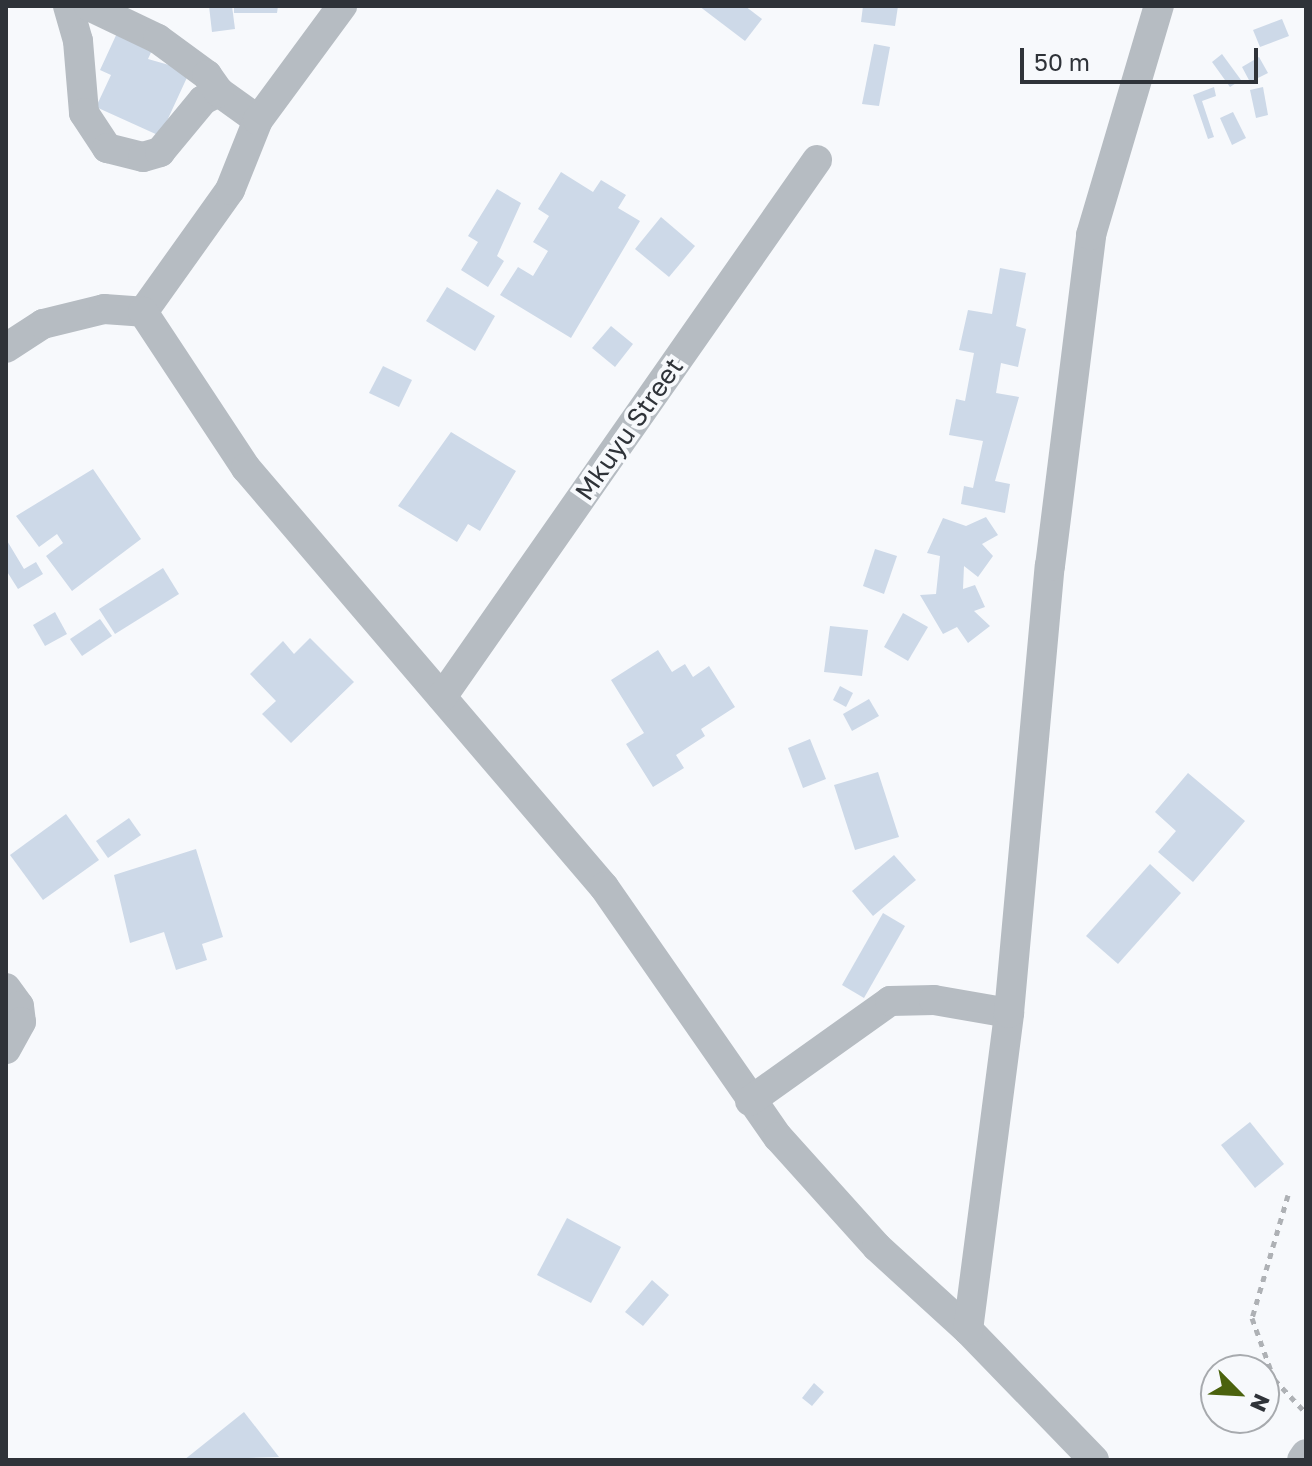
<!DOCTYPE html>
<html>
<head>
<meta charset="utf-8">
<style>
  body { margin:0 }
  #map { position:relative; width:1312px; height:1466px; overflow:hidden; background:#f7f9fc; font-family:"Golos Text",sans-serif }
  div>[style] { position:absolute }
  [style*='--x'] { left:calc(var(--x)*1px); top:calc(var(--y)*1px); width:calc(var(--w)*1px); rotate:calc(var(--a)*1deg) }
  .building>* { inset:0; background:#cdd9e8 }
  .path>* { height:5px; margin-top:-2.5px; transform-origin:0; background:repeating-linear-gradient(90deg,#aeb1b5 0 6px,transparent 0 12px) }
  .street>* { height:30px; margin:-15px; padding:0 15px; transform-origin:15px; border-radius:15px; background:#b6bcc2 }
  span { translate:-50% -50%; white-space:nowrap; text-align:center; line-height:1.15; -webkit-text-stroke:8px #f7f9fc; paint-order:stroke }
  .street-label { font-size:26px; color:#2f3339 }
  .frame { position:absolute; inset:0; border:8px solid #2f3339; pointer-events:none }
  .north { position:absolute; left:1200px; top:1354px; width:80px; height:80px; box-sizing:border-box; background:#f7f9fc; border:2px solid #a7aaae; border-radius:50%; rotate:114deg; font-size:22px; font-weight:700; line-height:32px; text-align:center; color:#2f3339 }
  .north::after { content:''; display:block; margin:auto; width:28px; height:36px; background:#4b620e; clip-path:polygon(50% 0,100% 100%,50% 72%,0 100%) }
  .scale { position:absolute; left:1020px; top:48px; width:238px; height:36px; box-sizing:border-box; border:4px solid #2f3339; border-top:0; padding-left:10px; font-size:24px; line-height:28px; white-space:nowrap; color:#2f3339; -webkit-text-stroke:6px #f7f9fc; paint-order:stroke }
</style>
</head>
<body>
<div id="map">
  <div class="building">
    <i style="clip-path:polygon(209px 6px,232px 6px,235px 29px,212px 32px)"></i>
    <i style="clip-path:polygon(234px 6px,278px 6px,277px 13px,234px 13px)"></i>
    <i style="clip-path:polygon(699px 6px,745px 6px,762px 19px,745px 41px)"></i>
    <i style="clip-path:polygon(863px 6px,898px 6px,895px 26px,861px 22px)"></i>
    <i style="clip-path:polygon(1282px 19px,1289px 36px,1260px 47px,1253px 30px)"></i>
    <i style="clip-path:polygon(118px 31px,153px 48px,148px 59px,190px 71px,160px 136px,96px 107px,111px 75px,100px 70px)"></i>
    <i style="clip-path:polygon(874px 44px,890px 47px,879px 106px,862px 104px)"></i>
    <i style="clip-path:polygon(1222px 54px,1241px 80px,1230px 87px,1212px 62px)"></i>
    <i style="clip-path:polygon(1259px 57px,1268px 73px,1250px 82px,1242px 67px)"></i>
    <i style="clip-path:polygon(1214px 87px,1216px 96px,1202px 101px,1214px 137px,1208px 139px,1193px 95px)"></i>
    <i style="clip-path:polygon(1263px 87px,1268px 115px,1256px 118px,1250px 90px)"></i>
    <i style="clip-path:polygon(1233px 112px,1246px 138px,1232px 145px,1220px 118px)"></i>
    <i style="clip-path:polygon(561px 172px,593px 192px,601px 180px,626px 195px,618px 208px,640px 221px,571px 338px,500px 295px,518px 267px,533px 276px,548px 251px,533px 242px,549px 216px,538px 209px)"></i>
    <i style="clip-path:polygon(497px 189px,521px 203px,497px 256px,504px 261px,488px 287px,461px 270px,478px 242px,468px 236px)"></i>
    <i style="clip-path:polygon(661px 217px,695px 246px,669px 277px,635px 249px)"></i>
    <i style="clip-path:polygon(1000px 268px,1026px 273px,1016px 326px,1026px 329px,1018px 367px,1001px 363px,996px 393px,1019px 397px,995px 481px,1010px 484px,1005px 513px,961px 504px,964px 486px,973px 488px,983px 441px,949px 435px,956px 399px,965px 401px,974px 353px,959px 350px,968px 310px,992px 314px)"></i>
    <i style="clip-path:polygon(447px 287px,495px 316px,475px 351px,426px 321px)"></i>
    <i style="clip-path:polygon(611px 326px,633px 344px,615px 367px,592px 348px)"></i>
    <i style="clip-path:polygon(383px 366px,412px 380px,399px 407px,369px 393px)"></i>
    <i style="clip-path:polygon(451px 432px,516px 471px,480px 531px,468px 524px,457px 542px,398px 506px)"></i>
    <i style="clip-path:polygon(93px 469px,141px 539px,72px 591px,46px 556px,63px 543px,57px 534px,39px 547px,16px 516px)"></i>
    <i style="clip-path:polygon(986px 517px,998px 535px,982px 544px,993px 556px,978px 577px,964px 566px,963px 589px,975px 585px,985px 607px,974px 611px,990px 626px,968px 643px,957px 627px,943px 634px,920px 595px,936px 594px,940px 556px,927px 553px,943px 518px,966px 526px)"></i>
    <i style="clip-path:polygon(6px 539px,24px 569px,36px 562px,43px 574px,18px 589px,6px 570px)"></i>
    <i style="clip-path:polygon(875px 549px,897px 556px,884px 594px,863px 586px)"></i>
    <i style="clip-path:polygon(163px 568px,179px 594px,115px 634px,99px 609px)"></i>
    <i style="clip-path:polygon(55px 612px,67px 634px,45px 646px,33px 625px)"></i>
    <i style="clip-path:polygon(903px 613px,928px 627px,908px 661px,884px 647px)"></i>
    <i style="clip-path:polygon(100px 619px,112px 636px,82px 656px,70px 639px)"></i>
    <i style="clip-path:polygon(830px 626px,868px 630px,862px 676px,824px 672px)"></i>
    <i style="clip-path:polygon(310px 638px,354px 682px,291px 743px,262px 714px,276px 701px,250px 674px,283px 641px,294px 654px)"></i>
    <i style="clip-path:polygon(658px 650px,672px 672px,685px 664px,693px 677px,709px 666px,735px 707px,701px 729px,705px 736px,676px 755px,684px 768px,653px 787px,626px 744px,644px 733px,611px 680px)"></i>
    <i style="clip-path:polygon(840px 686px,853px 693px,846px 707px,833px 700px)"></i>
    <i style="clip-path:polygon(869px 699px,879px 716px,852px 731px,843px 714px)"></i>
    <i style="clip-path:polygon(810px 739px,826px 779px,803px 788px,788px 748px)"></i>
    <i style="clip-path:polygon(878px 772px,899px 837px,855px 850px,834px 785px)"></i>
    <i style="clip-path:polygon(1188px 773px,1245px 821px,1193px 882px,1158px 852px,1176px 831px,1155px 812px)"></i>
    <i style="clip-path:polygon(66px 814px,99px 860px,43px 900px,10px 855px)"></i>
    <i style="clip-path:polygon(129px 818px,141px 835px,108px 858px,96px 841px)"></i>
    <i style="clip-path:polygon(196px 849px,223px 937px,202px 944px,207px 960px,176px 970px,164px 932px,130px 943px,114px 875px)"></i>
    <i style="clip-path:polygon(894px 855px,916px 880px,873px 916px,852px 891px)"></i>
    <i style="clip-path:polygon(1150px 864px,1181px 893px,1118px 964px,1086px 936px)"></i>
    <i style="clip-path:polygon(883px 913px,905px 926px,864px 998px,842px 985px)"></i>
    <i style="clip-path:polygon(1250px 1122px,1284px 1164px,1255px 1188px,1221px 1145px)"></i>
    <i style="clip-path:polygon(567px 1218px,621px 1247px,591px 1303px,537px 1275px)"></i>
    <i style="clip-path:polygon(652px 1280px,669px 1295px,643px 1326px,625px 1312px)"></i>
    <i style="clip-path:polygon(814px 1383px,824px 1392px,812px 1406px,802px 1398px)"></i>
    <i style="clip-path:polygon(244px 1412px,279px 1457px,184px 1460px)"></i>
  </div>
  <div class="path">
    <i style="--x:1288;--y:1195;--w:128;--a:106.3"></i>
    <i style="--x:1252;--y:1318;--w:65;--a:70.2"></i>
    <i style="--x:1274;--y:1379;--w:47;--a:46.7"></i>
  </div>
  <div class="street">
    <i style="--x:68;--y:6;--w:36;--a:74"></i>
    <i style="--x:78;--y:41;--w:72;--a:85.2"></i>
    <i style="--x:84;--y:113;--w:42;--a:56.7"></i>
    <i style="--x:107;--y:148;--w:37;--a:14"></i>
    <i style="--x:143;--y:157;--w:18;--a:-16"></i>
    <i style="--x:160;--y:152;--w:67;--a:-50.4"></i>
    <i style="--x:203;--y:100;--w:18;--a:-27"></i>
    <i style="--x:219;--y:92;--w:48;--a:35.7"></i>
    <i style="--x:89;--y:6;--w:76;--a:25.6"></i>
    <i style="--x:158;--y:39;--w:61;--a:36.3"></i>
    <i style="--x:207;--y:75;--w:21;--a:55"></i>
    <i style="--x:143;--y:312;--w:150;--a:-54.5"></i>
    <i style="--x:230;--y:190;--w:75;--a:-68.2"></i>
    <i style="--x:258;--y:120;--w:142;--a:-53.6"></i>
    <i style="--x:6;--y:348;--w:44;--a:-33"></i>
    <i style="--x:43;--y:324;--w:63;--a:-13.8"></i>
    <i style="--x:104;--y:309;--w:39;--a:4"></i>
    <i style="--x:143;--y:312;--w:187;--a:56.6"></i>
    <i style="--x:246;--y:468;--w:551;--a:49.49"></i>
    <i style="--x:604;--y:887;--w:305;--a:55.2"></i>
    <i style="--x:778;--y:1137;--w:148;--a:48"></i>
    <i style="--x:877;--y:1247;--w:123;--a:42.4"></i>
    <i style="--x:442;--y:697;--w:655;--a:-55.07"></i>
    <i style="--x:6;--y:988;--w:22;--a:54"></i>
    <i style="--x:19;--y:1006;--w:16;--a:83"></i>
    <i style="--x:21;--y:1022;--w:31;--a:119"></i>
    <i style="--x:750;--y:1101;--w:172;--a:-35.5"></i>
    <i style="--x:890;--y:1001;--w:44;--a:-1.3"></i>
    <i style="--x:934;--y:1000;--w:76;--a:9.8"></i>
    <i style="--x:1094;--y:1460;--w:181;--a:-134.1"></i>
    <i style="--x:968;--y:1330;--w:320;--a:-82.6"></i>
    <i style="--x:1009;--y:1013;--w:449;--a:-84.8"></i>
    <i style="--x:1050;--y:566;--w:334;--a:-82.9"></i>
    <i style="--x:1091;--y:235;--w:239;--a:-73.5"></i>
    <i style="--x:1302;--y:1460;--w:7;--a:-56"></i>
  </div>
  <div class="street-label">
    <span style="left:629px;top:429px;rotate:-55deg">Mkuyu Street</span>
  </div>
  <div class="frame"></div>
  <div class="north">N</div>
  <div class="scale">50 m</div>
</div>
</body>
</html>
